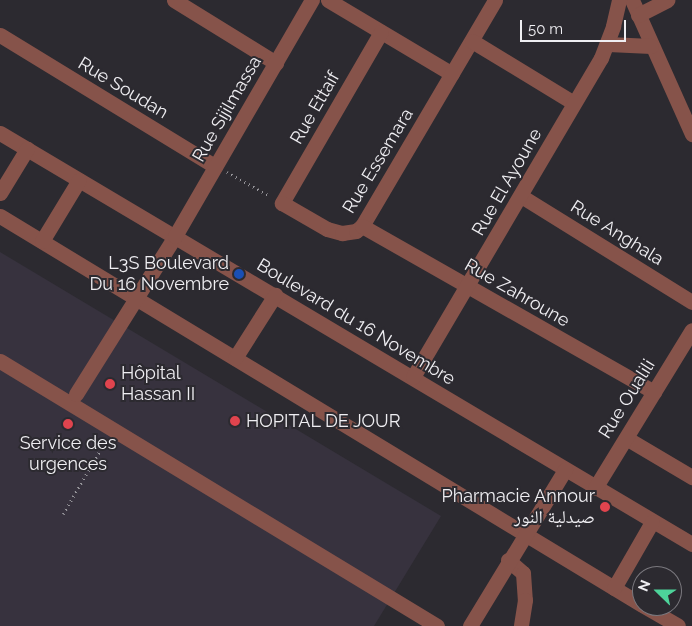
<!DOCTYPE html>
<html>
<head>
<meta charset="utf-8">
<style>
  body { margin:0 }
  #map { position:relative; width:692px; height:626px; overflow:hidden; background:#2c2a30; font-family:Raleway,"Noto Naskh Arabic",sans-serif }
  div>[style] { position:absolute }
  [style*='--x'] { left:calc(var(--x)*1px); top:calc(var(--y)*1px); width:calc(var(--w)*1px); rotate:calc(var(--a)*1deg) }
  .built>* { inset:0; background:#37323e }
  .path>* { height:2.5px; margin-top:-1.25px; transform-origin:0; background:repeating-linear-gradient(90deg,#959499 0 1px,transparent 0 5px) }
  .minor>* { height:15px; margin:-7.5px; padding:0 7.5px; transform-origin:7.5px; border-radius:7.5px; background:#86534a }
  .dots>* { width:14px; height:14px; translate:-50% -50%; box-sizing:border-box; border:2px solid #2c2a30; border-radius:50% }
  span { translate:-50% -50%; white-space:nowrap; text-align:center; line-height:1.15; -webkit-text-stroke:4px #2c2a30; paint-order:stroke }
  .street-label { font-size:18px; color:#efeef2 }
  .poi-label { font-size:18px; color:#efeef2 }
  .right { translate:-100% -50%; text-align:right }
  .left { translate:0 -50%; text-align:left }
  .north { position:absolute; left:632px; top:566px; width:50px; height:50px; box-sizing:border-box; background:#2c2a30; border:1px solid #7a787e; border-radius:50%; rotate:292deg; font-size:14px; font-weight:700; line-height:20px; text-align:center; color:#efeef2 }
  .north::after { content:''; display:block; margin:auto; width:18px; height:22px; background:#4dd39a; clip-path:polygon(50% 0,100% 100%,50% 72%,0 100%) }
  .scale { position:absolute; left:520px; top:20px; width:106px; height:22px; box-sizing:border-box; border:2px solid #efeef2; border-top:0; padding-left:6px; font-size:15px; line-height:18px; white-space:nowrap; color:#efeef2; -webkit-text-stroke:4px #2c2a30; paint-order:stroke }
</style>
</head>
<body>
<div id="map">
  <div class="built">
    <i style="clip-path:polygon(0 252px,441px 516px,374px 626px,0 626px)"></i>
  </div>
  <div class="path">
    <i style="--x:227;--y:172;--w:49;--a:29.2"></i>
    <i style="--x:63;--y:514;--w:86;--a:-59.8"></i>
  </div>
  <div class="minor">
    <i style="--x:174;--y:0;--w:120;--a:31.7"></i>
    <i style="--x:328;--y:0;--w:144;--a:30.8"></i>
    <i style="--x:632;--y:0;--w:147;--a:65.9"></i>
    <i style="--x:638;--y:15;--w:33;--a:-27"></i>
    <i style="--x:381;--y:32;--w:198;--a:120.1"></i>
    <i style="--x:282;--y:203;--w:52;--a:30"></i>
    <i style="--x:327;--y:229;--w:16;--a:15"></i>
    <i style="--x:342;--y:233;--w:14;--a:-8"></i>
    <i style="--x:356;--y:231;--w:8;--a:-40"></i>
    <i style="--x:362;--y:226;--w:262;--a:-59.5"></i>
    <i style="--x:0;--y:35;--w:252;--a:31.4"></i>
    <i style="--x:472;--y:41;--w:119;--a:31.3"></i>
    <i style="--x:608;--y:44;--w:43;--a:2.7"></i>
    <i style="--x:0;--y:133;--w:805;--a:30.71"></i>
    <i style="--x:0;--y:193;--w:52;--a:-58.5"></i>
    <i style="--x:521;--y:196;--w:201;--a:31.8"></i>
    <i style="--x:0;--y:216;--w:751;--a:31.21"></i>
    <i style="--x:362;--y:226;--w:336;--a:29.6"></i>
    <i style="--x:42;--y:241;--w:71;--a:-58.8"></i>
    <i style="--x:235;--y:358;--w:75;--a:-57.6"></i>
    <i style="--x:0;--y:361;--w:511;--a:31.23"></i>
    <i style="--x:413;--y:377;--w:370;--a:-59.5"></i>
    <i style="--x:601;--y:58;--w:34;--a:-69"></i>
    <i style="--x:613;--y:26;--w:27;--a:-77"></i>
    <i style="--x:76;--y:394;--w:186;--a:-57.9"></i>
    <i style="--x:175;--y:236;--w:273;--a:-59.9"></i>
    <i style="--x:626;--y:438;--w:77;--a:30.6"></i>
    <i style="--x:595;--y:488;--w:185;--a:-58.5"></i>
    <i style="--x:508;--y:560;--w:20;--a:41"></i>
    <i style="--x:523;--y:573;--w:27;--a:86"></i>
    <i style="--x:525;--y:600;--w:26;--a:99"></i>
    <i style="--x:614;--y:588;--w:76;--a:-60.1"></i>
    <i style="--x:644;--y:606;--w:39;--a:30"></i>
    <i style="--x:470;--y:626;--w:183;--a:-58.7"></i>
  </div>
  <div class="dots">
    <i style="left:239px;top:274px;background:#1a4fb4"></i>
    <i style="left:110px;top:384px;background:#e0444e"></i>
    <i style="left:235px;top:421px;background:#e0444e"></i>
    <i style="left:68px;top:424px;background:#e0444e"></i>
    <i style="left:605px;top:507px;background:#e0444e"></i>
  </div>
  <div class="street-label">
    <span style="left:123px;top:88px;rotate:31deg">Rue Soudan</span>
    <span style="left:315px;top:108px;rotate:-60deg">Rue Ettaif</span>
    <span style="left:227px;top:109px;rotate:-60deg">Rue Sijilmassa</span>
    <span style="left:378px;top:161px;rotate:-59deg">Rue Essemara</span>
    <span style="left:507px;top:182px;rotate:-60deg">Rue El Ayoune</span>
    <span style="left:617px;top:233px;rotate:32deg">Rue Anghala</span>
    <span style="left:517px;top:293px;rotate:30deg">Rue Zahroune</span>
    <span style="left:356px;top:322px;rotate:31deg">Boulevard du 16 Novembre</span>
    <span style="left:627px;top:399px;rotate:-58deg">Rue Oualili</span>
  </div>
  <div class="poi-label">
    <span class="right" style="left:229px;top:274px">L3S Boulevard<br>Du 16 Novembre</span>
    <span class="left" style="left:121px;top:384px">Hôpital<br>Hassan II</span>
    <span class="left" style="left:246px;top:421px">HOPITAL DE JOUR</span>
    <span style="left:68px;top:454px">Service des<br>urgences</span>
    <span class="right" style="left:595px;top:507px">Pharmacie Annour<br>صيدلية النور</span>
  </div>
  <div class="north">N</div>
  <div class="scale">50 m</div>
</div>
</body>
</html>
